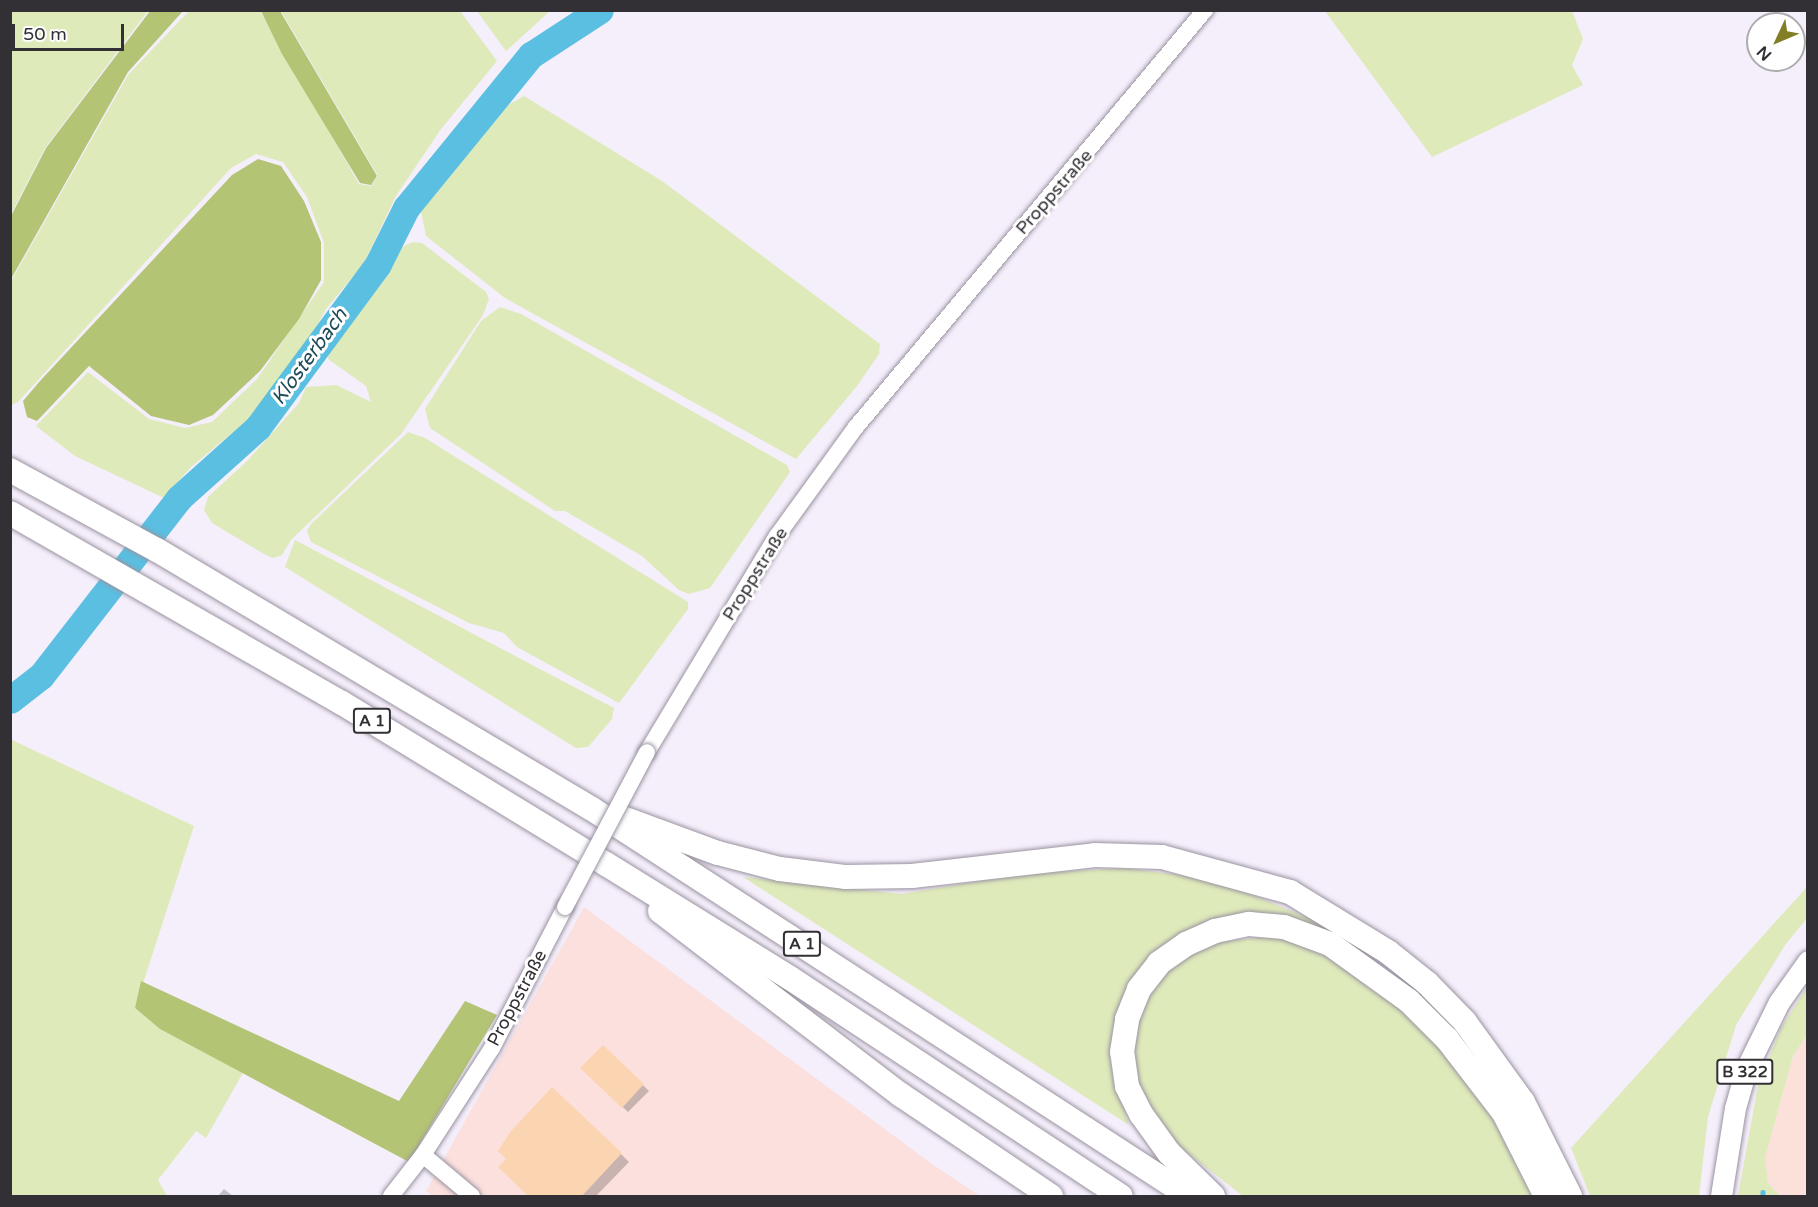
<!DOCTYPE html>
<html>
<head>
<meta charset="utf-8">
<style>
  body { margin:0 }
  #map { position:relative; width:1818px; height:1207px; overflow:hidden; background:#f5eefb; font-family:"Varela Round",sans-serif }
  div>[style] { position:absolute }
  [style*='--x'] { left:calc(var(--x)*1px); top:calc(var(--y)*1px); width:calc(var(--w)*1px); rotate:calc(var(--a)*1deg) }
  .commercial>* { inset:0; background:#fbe0de }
  .industrial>* { inset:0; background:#fbe1da }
  .green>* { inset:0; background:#deeaba }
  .forest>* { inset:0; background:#b4c475 }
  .shadow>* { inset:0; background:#0003 }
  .stream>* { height:4.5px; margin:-2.25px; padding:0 2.25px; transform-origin:2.25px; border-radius:2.25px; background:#5abfe1 }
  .river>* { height:27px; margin:-13.5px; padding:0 13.5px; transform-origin:13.5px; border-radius:13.5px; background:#5abfe1 }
  .building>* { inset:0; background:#fbd4b1 }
  .roads { filter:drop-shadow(0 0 2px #9a93a0) drop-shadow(0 0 2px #9a93a0) }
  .minor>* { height:16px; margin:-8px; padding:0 8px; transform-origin:8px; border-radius:8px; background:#fff }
  .major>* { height:21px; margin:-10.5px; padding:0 10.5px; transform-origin:10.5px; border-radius:10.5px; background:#fff }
  .highway>* { height:24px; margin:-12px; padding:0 12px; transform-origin:12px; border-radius:12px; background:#fff }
  .bridges { filter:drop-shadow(0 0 2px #9a93a0) drop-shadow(0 0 2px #9a93a0) }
  .minor-bridge>* { height:16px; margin:-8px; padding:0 8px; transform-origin:8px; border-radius:8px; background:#fff }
  span { translate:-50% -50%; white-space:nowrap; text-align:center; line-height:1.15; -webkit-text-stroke:6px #fff; paint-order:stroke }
  .shield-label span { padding:2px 4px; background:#fff; border:2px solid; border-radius:4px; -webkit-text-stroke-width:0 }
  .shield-label { font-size:16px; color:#333035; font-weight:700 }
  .street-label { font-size:18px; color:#333035 }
  .water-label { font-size:20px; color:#1e4a58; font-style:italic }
  .frame { position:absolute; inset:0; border:12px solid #333035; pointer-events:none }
  .north { position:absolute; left:1746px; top:12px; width:60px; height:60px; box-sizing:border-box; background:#fff; border:2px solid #adacae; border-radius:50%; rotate:226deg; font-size:16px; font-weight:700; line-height:24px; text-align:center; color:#333035 }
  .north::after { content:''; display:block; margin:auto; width:21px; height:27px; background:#817e26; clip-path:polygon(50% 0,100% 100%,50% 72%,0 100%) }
  .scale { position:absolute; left:12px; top:24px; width:112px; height:27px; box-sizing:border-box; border:3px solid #333035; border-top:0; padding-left:8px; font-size:18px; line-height:21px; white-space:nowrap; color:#333035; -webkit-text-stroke:4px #fff; paint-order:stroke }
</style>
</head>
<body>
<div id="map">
  <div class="commercial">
    <i style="clip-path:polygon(584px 907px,932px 1164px,980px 1196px,433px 1196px,426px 1191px)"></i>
  </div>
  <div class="industrial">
    <i style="clip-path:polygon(1807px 1035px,1807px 1196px,1780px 1196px,1768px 1183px,1765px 1158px,1793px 1056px)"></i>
  </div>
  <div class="green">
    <i style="clip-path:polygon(11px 10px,148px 11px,45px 148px,11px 214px)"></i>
    <i style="clip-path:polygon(189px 11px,260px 11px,359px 184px,371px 186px,378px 176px,281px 11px,460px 11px,497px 61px,441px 129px,396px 196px,364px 263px,326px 309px,304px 349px,253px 416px,191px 467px,164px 498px,75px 456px,36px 426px,88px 372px,149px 419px,185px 428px,212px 422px,257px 379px,324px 282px,324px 243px,307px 197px,283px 162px,256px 154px,231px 168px,18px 402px,11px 405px,11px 281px,128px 75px)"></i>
    <i style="clip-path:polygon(477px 11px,550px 11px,506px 51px)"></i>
    <i style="clip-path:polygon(1325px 11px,1572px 11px,1583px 39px,1572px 65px,1583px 85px,1432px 157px)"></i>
    <i style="clip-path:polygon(524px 96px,662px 181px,880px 344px,879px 354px,857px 386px,796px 459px,505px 298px,426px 236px,421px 211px,508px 105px)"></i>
    <i style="clip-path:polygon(413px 242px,422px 243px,486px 292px,489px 299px,483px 315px,401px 434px,291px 540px,282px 555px,273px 558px,264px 554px,212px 523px,204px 510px,208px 497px,247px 461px,299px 403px,306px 387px,336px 385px,371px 402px,366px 386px,328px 359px,329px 341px,387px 262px,398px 249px)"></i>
    <i style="clip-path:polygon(500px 307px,521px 314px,787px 465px,790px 472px,710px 588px,689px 594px,679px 590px,642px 556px,565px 511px,555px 511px,430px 428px,425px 409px,481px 321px)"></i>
    <i style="clip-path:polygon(408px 432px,425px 438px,688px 602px,688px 609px,619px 703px,517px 647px,504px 633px,469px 623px,311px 542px,307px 531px,311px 524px)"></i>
    <i style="clip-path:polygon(295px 540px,614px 708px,612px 719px,588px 747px,576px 748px,285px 567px)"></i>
    <i style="clip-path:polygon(10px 739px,194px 826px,135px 1008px,160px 1029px,244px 1071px,206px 1138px,196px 1131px,158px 1180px,167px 1196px,11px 1196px)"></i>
    <i style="clip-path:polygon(1123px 868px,1215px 879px,1327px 926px,1322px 935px,1279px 919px,1158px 951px,1120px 1002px,1110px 1060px,1129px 1125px,743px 877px,901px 894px,1023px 874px)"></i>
    <i style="clip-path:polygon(1807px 887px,1807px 918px,1785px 945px,1736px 1025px,1708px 1117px,1699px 1196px,1590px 1196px,1571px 1148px)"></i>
    <i style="clip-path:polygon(1275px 936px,1341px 961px,1401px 1008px,1451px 1056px,1498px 1119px,1532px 1196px,1243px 1196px,1177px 1145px,1150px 1114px,1133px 1069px,1137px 1016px,1170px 965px,1211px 943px)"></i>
    <i style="clip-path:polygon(1807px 987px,1807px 1035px,1793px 1056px,1765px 1158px,1768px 1183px,1780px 1196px,1738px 1196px,1758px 1085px,1781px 1028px)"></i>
  </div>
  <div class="forest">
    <i style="clip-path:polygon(150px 11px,183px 11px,128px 72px,11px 279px,11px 216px,46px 148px)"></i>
    <i style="clip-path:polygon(261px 11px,280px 11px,377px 176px,371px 185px,360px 183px,282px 54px)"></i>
    <i style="clip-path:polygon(258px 159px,281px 166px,304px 201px,321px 242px,321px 280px,299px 319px,260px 371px,213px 415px,189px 425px,151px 416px,89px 366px,37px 421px,27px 417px,23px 401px,40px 381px,232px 175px)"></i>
    <i style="clip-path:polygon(141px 981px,399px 1101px,465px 1001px,497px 1015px,409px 1162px,160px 1029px,135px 1008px)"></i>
  </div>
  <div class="shadow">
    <i style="clip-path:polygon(603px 1047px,649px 1091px,628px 1112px,582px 1068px)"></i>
    <i style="clip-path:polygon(621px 1154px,629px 1162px,596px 1196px,531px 1196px,508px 1159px)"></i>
    <i style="clip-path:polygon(224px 1189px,233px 1196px,218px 1196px)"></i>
  </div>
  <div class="stream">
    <i style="--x:1763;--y:1192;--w:4;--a:90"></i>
  </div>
  <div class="river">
    <i style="--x:10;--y:700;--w:39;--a:-38"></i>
    <i style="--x:41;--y:676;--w:225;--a:-52.2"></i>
    <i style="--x:179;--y:498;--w:106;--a:-41.9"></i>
    <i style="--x:258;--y:427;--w:202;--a:-53.6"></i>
    <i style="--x:378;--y:264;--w:63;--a:-63.4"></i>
    <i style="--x:406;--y:208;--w:198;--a:-50.8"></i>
    <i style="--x:531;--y:55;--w:82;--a:-33.1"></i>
  </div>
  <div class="building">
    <i style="clip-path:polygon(603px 1045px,644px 1084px,622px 1108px,580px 1068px)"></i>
    <i style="clip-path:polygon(552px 1087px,622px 1153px,581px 1197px,529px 1197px,498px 1167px,506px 1159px,498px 1151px,511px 1131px)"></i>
  </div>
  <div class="roads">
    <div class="minor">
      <i style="--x:647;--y:752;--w:252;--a:-59"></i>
      <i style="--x:777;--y:536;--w:135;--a:-54.1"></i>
      <i style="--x:856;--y:427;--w:544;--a:-50.07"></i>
      <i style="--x:423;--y:1155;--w:64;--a:39.9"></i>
      <i style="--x:391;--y:1196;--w:52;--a:-52"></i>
      <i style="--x:423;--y:1155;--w:127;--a:-57.2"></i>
      <i style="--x:492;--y:1048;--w:159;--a:-62.6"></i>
    </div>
    <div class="major">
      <i style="--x:1721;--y:1196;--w:89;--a:-81"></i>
      <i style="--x:1735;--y:1108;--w:41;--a:-74.2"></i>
      <i style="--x:1746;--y:1069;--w:75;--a:-63.8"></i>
      <i style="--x:1779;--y:1002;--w:50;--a:-54.7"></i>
    </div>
    <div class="highway">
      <i style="--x:10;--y:470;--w:167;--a:28.6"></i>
      <i style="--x:157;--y:550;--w:506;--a:30.77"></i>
      <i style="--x:592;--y:809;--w:711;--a:32.95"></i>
      <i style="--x:10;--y:513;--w:383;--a:29.8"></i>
      <i style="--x:342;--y:703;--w:309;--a:31.4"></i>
      <i style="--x:606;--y:864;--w:216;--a:31.8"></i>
      <i style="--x:790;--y:978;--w:396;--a:33.4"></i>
      <i style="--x:620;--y:817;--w:104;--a:20.2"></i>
      <i style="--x:718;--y:853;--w:64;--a:14.5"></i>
      <i style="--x:780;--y:869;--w:65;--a:7"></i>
      <i style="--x:845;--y:877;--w:67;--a:-0.9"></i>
      <i style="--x:912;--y:876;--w:184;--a:-6.5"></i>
      <i style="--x:1095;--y:855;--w:67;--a:1.7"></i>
      <i style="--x:1162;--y:857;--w:133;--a:15.3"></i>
      <i style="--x:1290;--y:892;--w:115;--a:31.5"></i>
      <i style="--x:1388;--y:952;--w:50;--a:38.5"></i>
      <i style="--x:1427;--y:983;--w:54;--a:45.7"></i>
      <i style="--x:1465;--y:1022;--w:99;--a:54.1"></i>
      <i style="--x:1523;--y:1102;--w:105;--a:63.4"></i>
      <i style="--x:660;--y:911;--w:303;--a:37.4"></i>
      <i style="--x:901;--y:1095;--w:181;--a:34"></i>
      <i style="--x:1213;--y:1196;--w:62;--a:-135.7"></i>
      <i style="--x:1169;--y:1153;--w:48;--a:-125.7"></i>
      <i style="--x:1141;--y:1114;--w:31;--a:-117"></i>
      <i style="--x:1127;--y:1086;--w:34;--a:-98"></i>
      <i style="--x:1122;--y:1052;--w:33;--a:-81"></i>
      <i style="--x:1127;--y:1019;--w:32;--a:-68"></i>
      <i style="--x:1139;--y:989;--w:33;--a:-52"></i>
      <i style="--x:1159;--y:963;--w:33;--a:-35"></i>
      <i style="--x:1186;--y:944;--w:32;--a:-24"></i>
      <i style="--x:1215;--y:931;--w:35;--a:-12"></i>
      <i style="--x:1249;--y:924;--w:35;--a:5"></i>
      <i style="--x:1284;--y:927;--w:49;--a:20.3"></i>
      <i style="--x:1330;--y:944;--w:97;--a:35.8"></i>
      <i style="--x:1409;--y:1001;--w:54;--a:45"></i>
      <i style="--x:1447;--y:1039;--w:93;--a:52.4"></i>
      <i style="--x:1504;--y:1113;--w:93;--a:63.2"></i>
    </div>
  </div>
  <div class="bridges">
    <div class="minor-bridge">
      <i style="--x:565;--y:907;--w:175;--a:-62.1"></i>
    </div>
  </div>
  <div class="shield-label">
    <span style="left:372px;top:721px">A 1</span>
    <span style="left:802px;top:944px">A 1</span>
    <span style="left:1745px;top:1072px">B 322</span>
  </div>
  <div class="street-label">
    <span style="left:1054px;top:192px;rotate:-49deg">Proppstraße</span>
    <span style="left:755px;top:574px;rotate:-58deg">Proppstraße</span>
    <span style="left:517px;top:998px;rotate:-62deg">Proppstraße</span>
  </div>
  <div class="water-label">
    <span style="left:310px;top:357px;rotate:-54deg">Klosterbach</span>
  </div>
  <div class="frame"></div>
  <div class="north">N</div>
  <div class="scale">50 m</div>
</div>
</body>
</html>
